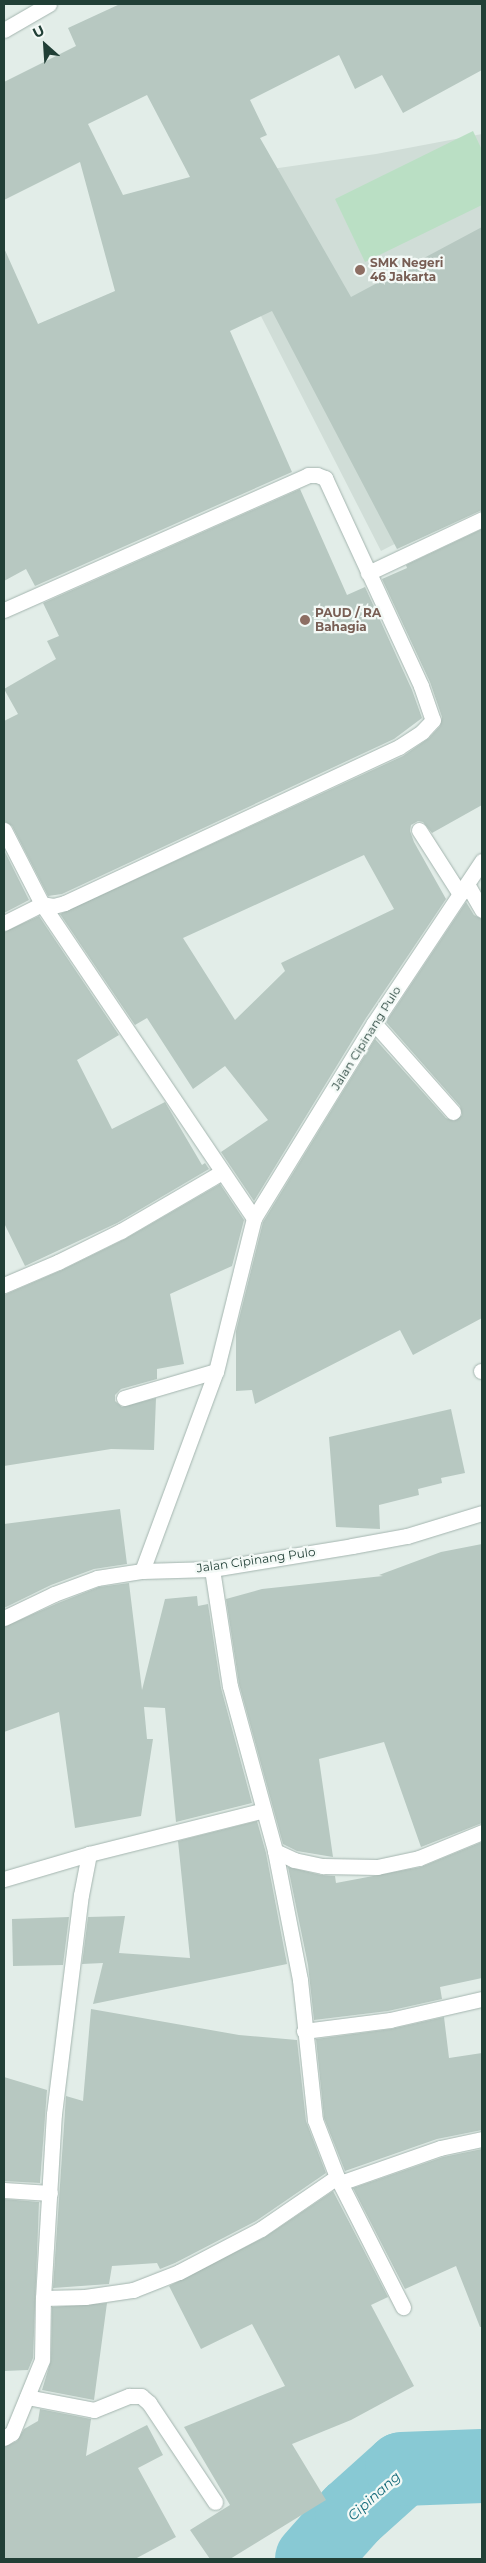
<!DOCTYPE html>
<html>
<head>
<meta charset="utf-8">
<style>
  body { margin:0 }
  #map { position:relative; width:486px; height:2563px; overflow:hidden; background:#e2ede8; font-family:Montserrat,sans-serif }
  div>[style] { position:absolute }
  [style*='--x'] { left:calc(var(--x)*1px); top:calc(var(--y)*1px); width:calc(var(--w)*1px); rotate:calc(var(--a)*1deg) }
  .built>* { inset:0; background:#d0ddd7 }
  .green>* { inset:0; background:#badfc4 }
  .river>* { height:74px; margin:-37px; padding:0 37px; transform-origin:37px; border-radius:37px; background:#88c9d4 }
  .building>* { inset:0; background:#b7c8c1 }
  .roads { filter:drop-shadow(0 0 1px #a4b5af) drop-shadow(0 0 1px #a4b5af) }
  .minor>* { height:15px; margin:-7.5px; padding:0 7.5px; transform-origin:7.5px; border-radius:7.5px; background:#fff }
  .dots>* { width:14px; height:14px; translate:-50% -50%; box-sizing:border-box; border:2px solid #f3f9f6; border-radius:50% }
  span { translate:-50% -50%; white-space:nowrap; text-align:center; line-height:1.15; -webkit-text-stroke:4.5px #f3f9f6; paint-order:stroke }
  .education-label { font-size:12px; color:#785e54; font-weight:700 }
  .left { translate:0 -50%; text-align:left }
  .street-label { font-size:12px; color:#213f36 }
  .water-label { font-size:14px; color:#196e7d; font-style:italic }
  .frame { position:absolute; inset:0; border:5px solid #213f36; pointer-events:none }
  .north { position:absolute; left:20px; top:20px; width:50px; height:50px; -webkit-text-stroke:4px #f3f9f6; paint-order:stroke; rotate:334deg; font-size:14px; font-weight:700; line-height:20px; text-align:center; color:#213f36 }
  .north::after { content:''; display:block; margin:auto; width:18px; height:22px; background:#213f36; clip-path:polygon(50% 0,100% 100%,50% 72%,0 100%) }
</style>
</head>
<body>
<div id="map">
  <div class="built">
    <i style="clip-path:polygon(482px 134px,482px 352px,436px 375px,482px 476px,482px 499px,381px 551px,196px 189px,223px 176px,376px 154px)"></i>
  </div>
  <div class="green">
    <i style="clip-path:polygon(473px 131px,482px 150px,482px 205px,365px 262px,335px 199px)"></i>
  </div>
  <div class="river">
    <i style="--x:312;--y:2559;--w:60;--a:-48.4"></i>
    <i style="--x:352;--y:2514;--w:67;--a:-42"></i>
    <i style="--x:402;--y:2469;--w:80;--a:-2.1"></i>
  </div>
  <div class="building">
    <i style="clip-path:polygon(evenodd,120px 4px,482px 4px,482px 70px,403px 113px,382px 75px,355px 89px,339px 55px,250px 100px,267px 135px,260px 138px,351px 297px,482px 227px,482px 510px,397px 549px,272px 311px,230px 331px,292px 472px,35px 586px,26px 569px,4px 581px,4px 248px,38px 324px,115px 291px,80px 162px,4px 200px,4px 82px,76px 46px,68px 28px,120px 4px,147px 95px,190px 177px,123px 195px,88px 124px,147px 95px)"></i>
    <i style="clip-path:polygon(300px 489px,347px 595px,365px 587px,412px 690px,422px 718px,394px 739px,62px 894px,48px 896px,12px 826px,4px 821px,4px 721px,18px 714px,4px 689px,56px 659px,47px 641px,59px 636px,43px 603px)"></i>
    <i style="clip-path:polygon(evenodd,482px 529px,482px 805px,432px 833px,423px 822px,418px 821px,411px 825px,410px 831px,414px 842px,446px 899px,366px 1018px,254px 1201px,221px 1152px,268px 1120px,225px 1066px,193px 1089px,147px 1018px,135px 1025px,60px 914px,403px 756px,429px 738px,440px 726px,442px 717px,430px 682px,382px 579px,407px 568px,406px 565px,482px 529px,364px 855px,394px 909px,281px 963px,285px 971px,235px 1020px,183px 938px,364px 855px)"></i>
    <i style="clip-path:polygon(4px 850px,29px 900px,4px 913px)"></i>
    <i style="clip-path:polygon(466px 902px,474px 915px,482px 919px,482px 1318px,413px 1355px,400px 1330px,255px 1404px,252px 1390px,236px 1391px,236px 1331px,263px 1222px,375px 1039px,446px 1118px,454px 1121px,462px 1115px,460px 1106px,386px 1022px)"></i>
    <i style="clip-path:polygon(39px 916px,119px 1035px,77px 1060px,112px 1129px,165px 1102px,202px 1165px,205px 1163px,209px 1169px,117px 1223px,25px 1266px,4px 1223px,4px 932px)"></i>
    <i style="clip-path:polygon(220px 1184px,244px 1220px,232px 1266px,170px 1294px,184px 1364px,157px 1369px,157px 1379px,121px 1389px,115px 1395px,115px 1401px,122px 1407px,156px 1398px,154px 1450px,111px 1449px,4px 1466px,4px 1295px,62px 1270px,125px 1239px)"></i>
    <i style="clip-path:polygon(451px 1409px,465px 1473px,441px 1478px,442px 1483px,418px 1489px,419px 1495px,379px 1505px,380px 1529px,336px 1527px,329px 1437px)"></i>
    <i style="clip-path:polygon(120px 1509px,127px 1564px,94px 1569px,51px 1585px,4px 1608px,4px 1524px)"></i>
    <i style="clip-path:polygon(482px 1544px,482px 1823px,421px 1847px,384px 1742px,319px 1759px,333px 1857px,297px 1851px,283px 1844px,239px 1684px,226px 1599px,262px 1589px,383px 1576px,379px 1575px,441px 1552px)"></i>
    <i style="clip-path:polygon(129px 1583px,142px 1690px,165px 1599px,197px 1596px,198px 1606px,208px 1604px,221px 1688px,252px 1803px,176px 1822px,165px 1708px,144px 1707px,147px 1739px,153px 1739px,141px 1816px,75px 1828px,59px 1712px,4px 1732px,4px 1627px,58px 1603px,99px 1587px)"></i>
    <i style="clip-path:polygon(257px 1821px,266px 1853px,287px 1964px,93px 2004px,103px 1963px,82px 1964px,88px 1917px,125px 1916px,119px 1953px,190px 1958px,178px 1841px)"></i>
    <i style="clip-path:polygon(482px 1842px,482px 1978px,440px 1987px,442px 1999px,388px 2011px,314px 2020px,308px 1965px,288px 1867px,321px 1875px,335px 1876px,336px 1883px,421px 1867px)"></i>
    <i style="clip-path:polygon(69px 1917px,63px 1965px,13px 1966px,12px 1919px)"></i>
    <i style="clip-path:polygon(91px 2009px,239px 2035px,297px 2040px,306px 2121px,326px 2173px,256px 2221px,175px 2263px,160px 2269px,157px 2263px,112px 2266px,109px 2284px,53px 2288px,66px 2096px,83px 2101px)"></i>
    <i style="clip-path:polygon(444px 2017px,449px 2058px,482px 2053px,482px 2130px,437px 2139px,345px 2171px,324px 2118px,316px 2039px,391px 2029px)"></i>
    <i style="clip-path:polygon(4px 2077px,47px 2090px,40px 2183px,4px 2181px)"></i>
    <i style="clip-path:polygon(482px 2149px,482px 2327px,480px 2327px,456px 2266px,405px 2289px,353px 2188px,443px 2157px)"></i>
    <i style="clip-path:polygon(333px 2191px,388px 2297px,371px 2305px,414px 2386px,351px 2420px,292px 2444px,326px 2500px,230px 2559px,210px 2559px,190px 2530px,230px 2505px,184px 2427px,285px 2386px,252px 2324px,201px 2349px,169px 2286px,265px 2237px)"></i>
    <i style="clip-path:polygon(4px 2199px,39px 2202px,33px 2358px,28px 2370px,4px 2371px)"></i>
    <i style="clip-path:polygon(107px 2303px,94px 2400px,42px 2390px,51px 2360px,52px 2307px)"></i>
    <i style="clip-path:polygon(40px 2409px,91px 2419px,86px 2456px,147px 2425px,163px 2455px,138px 2468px,176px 2537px,135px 2559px,4px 2559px,4px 2447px,17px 2441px,24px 2429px,38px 2421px)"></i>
  </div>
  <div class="roads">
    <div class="minor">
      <i style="--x:4;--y:30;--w:52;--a:-30"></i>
      <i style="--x:368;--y:573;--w:126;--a:-25.3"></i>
      <i style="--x:4;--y:610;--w:333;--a:-23.9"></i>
      <i style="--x:308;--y:475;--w:9;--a:0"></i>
      <i style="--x:317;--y:475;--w:9;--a:21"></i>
      <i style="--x:325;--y:478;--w:229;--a:65.2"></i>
      <i style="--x:421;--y:686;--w:36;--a:71"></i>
      <i style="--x:433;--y:720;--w:16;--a:133"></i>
      <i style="--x:422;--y:732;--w:27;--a:147"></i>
      <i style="--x:399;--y:747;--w:369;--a:155"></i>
      <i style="--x:65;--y:903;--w:12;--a:166"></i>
      <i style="--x:53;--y:906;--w:11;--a:-170"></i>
      <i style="--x:4;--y:830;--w:83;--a:62.8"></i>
      <i style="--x:42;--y:904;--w:379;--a:56"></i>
      <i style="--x:254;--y:1218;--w:158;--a:103.9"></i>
      <i style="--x:216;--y:1371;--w:213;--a:110.3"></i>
      <i style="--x:419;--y:830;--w:76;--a:57.4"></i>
      <i style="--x:467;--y:884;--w:30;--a:60"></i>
      <i style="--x:4;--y:923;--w:42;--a:-26.6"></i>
      <i style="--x:374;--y:1023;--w:119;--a:48.4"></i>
      <i style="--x:254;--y:1218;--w:229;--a:-58.4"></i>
      <i style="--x:374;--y:1023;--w:195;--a:-56.3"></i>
      <i style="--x:4;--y:1285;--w:59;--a:-23.1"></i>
      <i style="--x:58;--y:1262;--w:70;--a:-26.2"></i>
      <i style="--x:121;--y:1231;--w:117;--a:-30.3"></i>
      <i style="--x:481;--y:1371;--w:1;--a:0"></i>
      <i style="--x:124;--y:1398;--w:96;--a:-16.4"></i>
      <i style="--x:212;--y:1569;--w:118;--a:81.3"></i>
      <i style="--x:230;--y:1686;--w:171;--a:74.7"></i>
      <i style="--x:275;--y:1851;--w:131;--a:79"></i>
      <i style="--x:300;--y:1980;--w:141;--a:83.9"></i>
      <i style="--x:315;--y:2120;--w:61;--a:68.9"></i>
      <i style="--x:337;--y:2177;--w:146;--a:63.1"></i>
      <i style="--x:4;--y:1618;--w:55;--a:-25.6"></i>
      <i style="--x:54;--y:1594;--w:46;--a:-20.4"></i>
      <i style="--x:97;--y:1578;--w:46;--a:-8.8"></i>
      <i style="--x:142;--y:1571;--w:70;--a:-1.6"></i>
      <i style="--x:212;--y:1569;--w:142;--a:-9.3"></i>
      <i style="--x:352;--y:1546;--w:56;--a:-10.3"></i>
      <i style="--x:407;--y:1536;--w:78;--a:-17"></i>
      <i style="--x:275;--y:1851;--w:21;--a:25"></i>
      <i style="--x:294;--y:1860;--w:30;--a:12"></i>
      <i style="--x:323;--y:1866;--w:54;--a:1.1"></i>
      <i style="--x:377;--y:1867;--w:43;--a:-12.1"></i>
      <i style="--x:419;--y:1858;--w:68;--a:-22.4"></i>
      <i style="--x:4;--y:1879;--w:89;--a:-16.4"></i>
      <i style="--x:89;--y:1854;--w:180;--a:-14.1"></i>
      <i style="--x:304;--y:2031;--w:87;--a:-7.3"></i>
      <i style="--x:390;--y:2020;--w:94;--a:-12.9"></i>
      <i style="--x:340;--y:2183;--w:106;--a:-19.3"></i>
      <i style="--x:440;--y:2148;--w:43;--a:-12.1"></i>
      <i style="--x:4;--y:2190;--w:46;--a:3.7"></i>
      <i style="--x:43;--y:2298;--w:42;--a:-1.4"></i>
      <i style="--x:85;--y:2297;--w:49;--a:-8.3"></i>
      <i style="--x:133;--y:2290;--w:49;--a:-21.4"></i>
      <i style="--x:179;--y:2272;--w:93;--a:-27.7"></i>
      <i style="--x:261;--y:2229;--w:92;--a:-34.4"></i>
      <i style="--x:27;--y:2397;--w:68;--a:11"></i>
      <i style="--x:94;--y:2410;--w:38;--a:-22"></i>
      <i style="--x:129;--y:2396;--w:12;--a:0"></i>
      <i style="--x:141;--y:2396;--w:11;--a:41"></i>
      <i style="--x:149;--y:2403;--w:119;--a:56.3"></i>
      <i style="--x:4;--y:2438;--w:9;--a:-32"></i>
      <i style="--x:12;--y:2433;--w:79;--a:-67.7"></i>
      <i style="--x:42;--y:2360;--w:62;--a:-89.1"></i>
      <i style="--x:43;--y:2298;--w:184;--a:-86.6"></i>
      <i style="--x:54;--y:2114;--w:221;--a:-83"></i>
      <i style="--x:81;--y:1895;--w:42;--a:-79"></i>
    </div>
  </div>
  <div class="dots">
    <i style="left:360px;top:270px;background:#8d6e63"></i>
    <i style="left:305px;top:620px;background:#8d6e63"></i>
  </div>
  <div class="education-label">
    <span class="left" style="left:370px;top:270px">SMK Negeri<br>46 Jakarta</span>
    <span class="left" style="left:315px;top:620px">PAUD / RA<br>Bahagia</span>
  </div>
  <div class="street-label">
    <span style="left:366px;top:1038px;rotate:-58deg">Jalan Cipinang Pulo</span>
    <span style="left:256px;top:1560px;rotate:-8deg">Jalan Cipinang Pulo</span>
  </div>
  <div class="water-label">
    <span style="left:374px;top:2496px;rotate:-42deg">Cipinang</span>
  </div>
  <div class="frame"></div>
  <div class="north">U</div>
</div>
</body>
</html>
